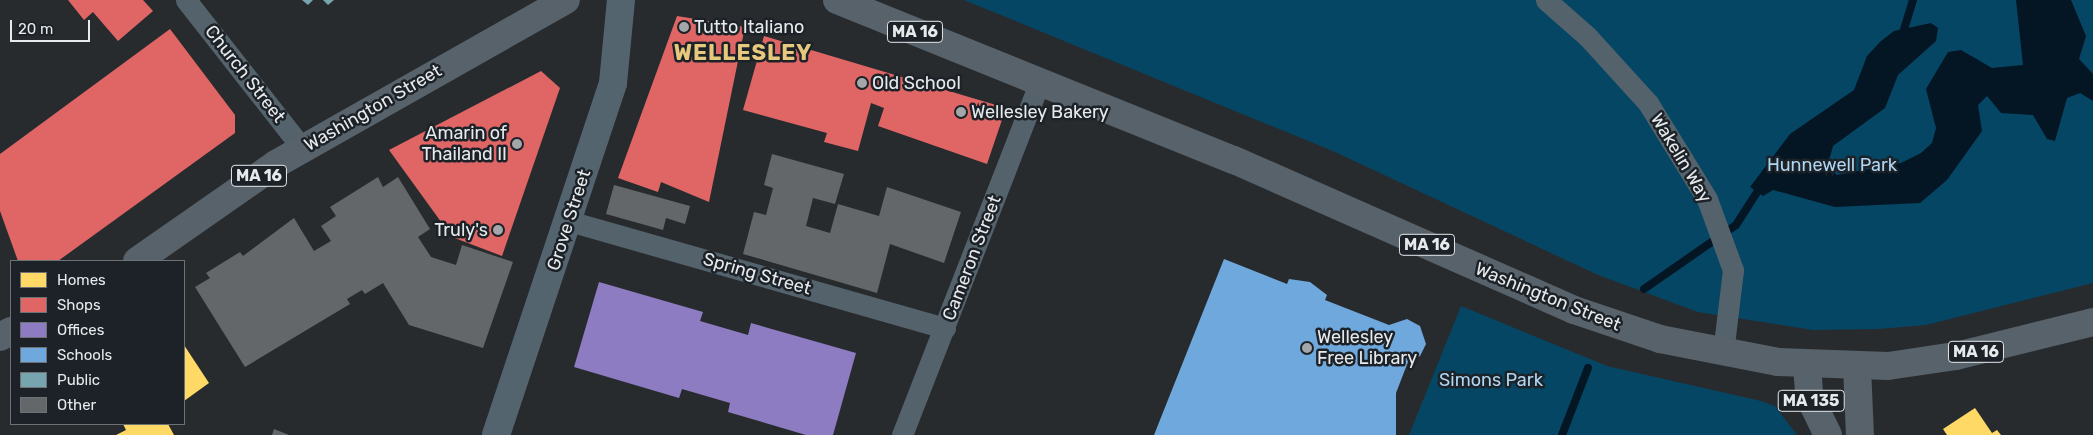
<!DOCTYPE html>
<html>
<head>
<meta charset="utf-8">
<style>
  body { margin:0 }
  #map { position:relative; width:2093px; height:435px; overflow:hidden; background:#282b2e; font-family:Rubik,sans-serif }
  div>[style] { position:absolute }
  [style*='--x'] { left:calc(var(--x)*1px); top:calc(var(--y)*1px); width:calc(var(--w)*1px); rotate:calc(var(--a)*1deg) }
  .green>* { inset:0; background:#054665 }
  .water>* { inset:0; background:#041523 }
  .homes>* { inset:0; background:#ffd966 }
  .shops>* { inset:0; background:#e06666 }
  .offices>* { inset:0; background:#8e7cc3 }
  .schools>* { inset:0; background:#6fa8dc }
  .public>* { inset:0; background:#76a5af }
  .stream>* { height:8px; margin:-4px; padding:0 4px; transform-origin:4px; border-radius:4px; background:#041523 }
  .building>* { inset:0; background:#646769 }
  .street>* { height:21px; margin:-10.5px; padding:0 10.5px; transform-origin:10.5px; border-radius:10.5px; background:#54626b }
  .secondary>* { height:28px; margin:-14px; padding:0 14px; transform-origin:14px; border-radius:14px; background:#54646f }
  .primary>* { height:28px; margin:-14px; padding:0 14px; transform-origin:14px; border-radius:14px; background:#57626a }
  .dots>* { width:14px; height:14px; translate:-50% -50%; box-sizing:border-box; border:2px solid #1c2227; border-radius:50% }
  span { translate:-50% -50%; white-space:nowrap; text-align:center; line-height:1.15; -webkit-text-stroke:5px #1c2227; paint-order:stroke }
  .shield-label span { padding:1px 4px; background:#1c2227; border:1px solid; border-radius:4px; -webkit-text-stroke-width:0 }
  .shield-label { font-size:16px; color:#e6eaed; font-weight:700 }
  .poi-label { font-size:18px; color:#e6eaed }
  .left { translate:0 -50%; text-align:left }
  .right { translate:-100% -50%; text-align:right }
  .street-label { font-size:18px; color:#e6eaed }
  .park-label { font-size:18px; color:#afd6f2 }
  .district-label { font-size:22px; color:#e6c97e; font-weight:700; letter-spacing:1px }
  .legend { position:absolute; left:10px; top:260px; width:175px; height:165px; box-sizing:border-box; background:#1c2227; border:1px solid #6d7276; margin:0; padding:6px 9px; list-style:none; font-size:15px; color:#e6eaed }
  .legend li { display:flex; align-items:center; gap:10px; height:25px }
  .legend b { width:25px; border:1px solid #6d7276 }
  .scale { position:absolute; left:10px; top:20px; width:80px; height:22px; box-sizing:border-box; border:2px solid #e6eaed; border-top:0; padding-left:6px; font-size:15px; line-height:18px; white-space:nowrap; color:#e6eaed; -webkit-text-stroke:4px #1c2227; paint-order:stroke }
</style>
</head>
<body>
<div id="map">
  <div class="green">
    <i style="clip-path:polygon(964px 0,2093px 0,2093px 283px,1926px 325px,1878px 329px,1813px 330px,1698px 312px,1598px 275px,1335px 152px)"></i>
    <i style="clip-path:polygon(1461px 306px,1607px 366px,1761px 401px,1775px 406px,1797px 435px,1409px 435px)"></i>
  </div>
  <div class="water">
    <i style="clip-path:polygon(2016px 0,2071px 0,2086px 36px,2079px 59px,2093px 74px,2093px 101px,2080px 93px,2067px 98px,2055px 141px,2047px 139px,2033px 115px,2001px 113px,1987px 96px,1978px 105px,1982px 131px,1947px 180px,1920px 203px,1835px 207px,1773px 190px,1763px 196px,1750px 187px,1790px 134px,1854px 90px,1867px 56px,1881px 41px,1894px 31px,1931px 23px,1938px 28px,1936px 41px,1898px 75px,1885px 108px,1833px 146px,1827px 168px,1837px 175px,1901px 163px,1921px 153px,1932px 143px,1936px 128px,1926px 89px,1948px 52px,1961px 50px,1992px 68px,2023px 65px)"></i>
  </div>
  <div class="homes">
    <i style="clip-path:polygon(184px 345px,209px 383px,184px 401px)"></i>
    <i style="clip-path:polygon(1975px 408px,1992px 433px,1997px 430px,2001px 435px,1947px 435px,1943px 429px)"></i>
    <i style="clip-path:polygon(123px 424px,168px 424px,174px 435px,116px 435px,126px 430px)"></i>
  </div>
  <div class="shops">
    <i style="clip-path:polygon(68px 0,143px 0,153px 11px,118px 41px,93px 12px,84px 20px)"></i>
    <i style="clip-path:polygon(677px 16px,745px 27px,709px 202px,661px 182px,658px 192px,618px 178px)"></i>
    <i style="clip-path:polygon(170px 29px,235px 115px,235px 133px,58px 261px,18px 261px,0 211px,0 154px)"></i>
    <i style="clip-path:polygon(764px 36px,1006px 108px,987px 164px,878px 126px,884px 108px,871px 103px,858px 151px,824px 142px,827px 133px,743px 110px)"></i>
    <i style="clip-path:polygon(541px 71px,560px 88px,502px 256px,452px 237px,389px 150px)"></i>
  </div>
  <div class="offices">
    <i style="clip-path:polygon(599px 282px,703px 312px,700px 321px,748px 335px,751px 323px,856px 353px,833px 435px,806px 435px,728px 412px,730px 403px,682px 389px,679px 398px,574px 367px)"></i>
  </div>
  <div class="schools">
    <i style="clip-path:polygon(1224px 259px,1287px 284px,1289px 279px,1310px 282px,1327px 295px,1325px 300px,1389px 325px,1407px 319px,1420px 326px,1426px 344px,1420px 356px,1408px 362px,1396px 393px,1396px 435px,1154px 435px)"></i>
  </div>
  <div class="public">
    <i style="clip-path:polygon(302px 0,313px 0,308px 5px)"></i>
    <i style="clip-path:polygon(323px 0,334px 0,328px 5px)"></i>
  </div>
  <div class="stream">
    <i style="--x:1902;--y:36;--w:38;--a:-73"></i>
    <i style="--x:1644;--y:289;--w:112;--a:-34.8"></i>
    <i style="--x:1736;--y:225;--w:50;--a:-57.3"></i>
    <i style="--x:1562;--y:435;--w:72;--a:-68.8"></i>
  </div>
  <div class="building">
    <i style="clip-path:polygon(772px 154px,844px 174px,835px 204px,813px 198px,806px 226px,830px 233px,838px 204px,879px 216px,887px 187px,961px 212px,944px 263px,890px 244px,877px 293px,743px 254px,754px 212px,766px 215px,773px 188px,764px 185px)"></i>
    <i style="clip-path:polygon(378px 177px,383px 187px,398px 177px,430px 229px,418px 237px,431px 257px,456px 265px,462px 245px,513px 262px,483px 348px,409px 325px,383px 283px,365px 294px,362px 290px,347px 299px,350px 304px,245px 367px,195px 287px,210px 278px,206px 273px,240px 252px,243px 256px,294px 218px,314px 251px,331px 241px,321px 226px,336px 216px,330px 207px)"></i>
    <i style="clip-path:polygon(614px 185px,690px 206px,685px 224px,666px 218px,663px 230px,606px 214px)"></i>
    <i style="clip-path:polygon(274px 429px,289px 435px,272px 435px)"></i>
  </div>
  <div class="street">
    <i style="--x:186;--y:0;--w:188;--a:51.9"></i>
    <i style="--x:1546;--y:0;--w:55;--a:41.3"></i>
    <i style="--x:1587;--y:36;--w:91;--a:47.7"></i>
    <i style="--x:1648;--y:103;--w:113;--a:58.4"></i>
    <i style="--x:1707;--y:199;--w:76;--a:69.9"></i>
    <i style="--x:1733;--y:270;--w:84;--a:96.9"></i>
    <i style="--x:569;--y:221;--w:391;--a:15.9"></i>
    <i style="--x:902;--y:435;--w:380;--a:-68.7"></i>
  </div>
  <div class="secondary">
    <i style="--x:496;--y:435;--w:371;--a:-71.6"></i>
    <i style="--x:613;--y:83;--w:83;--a:-84.5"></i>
  </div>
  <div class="primary">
    <i style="--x:837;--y:0;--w:428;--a:22"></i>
    <i style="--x:1234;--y:160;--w:372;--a:23.8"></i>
    <i style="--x:1574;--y:310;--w:91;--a:18.6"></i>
    <i style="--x:1660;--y:339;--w:120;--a:11"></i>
    <i style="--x:1778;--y:362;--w:110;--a:2.1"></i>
    <i style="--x:1888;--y:366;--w:69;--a:-8.4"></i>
    <i style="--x:1956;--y:356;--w:141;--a:-13.9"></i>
    <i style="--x:137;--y:261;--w:169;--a:-34.9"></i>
    <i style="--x:276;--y:164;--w:333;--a:-29.5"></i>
    <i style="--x:0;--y:337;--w:13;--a:-29"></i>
    <i style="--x:1807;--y:364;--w:32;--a:86"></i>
    <i style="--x:1809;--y:396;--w:43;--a:64"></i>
    <i style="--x:1857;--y:367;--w:68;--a:87.5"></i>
  </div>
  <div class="dots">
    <i style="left:684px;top:27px;background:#a4a7aa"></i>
    <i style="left:862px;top:83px;background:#a4a7aa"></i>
    <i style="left:961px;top:112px;background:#a4a7aa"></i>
    <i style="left:517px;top:144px;background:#a4a7aa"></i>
    <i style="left:498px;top:230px;background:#a4a7aa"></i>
    <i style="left:1307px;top:348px;background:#a4a7aa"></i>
  </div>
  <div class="shield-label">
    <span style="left:915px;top:32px">MA 16</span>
    <span style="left:259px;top:176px">MA 16</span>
    <span style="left:1427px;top:245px">MA 16</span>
    <span style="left:1976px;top:352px">MA 16</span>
    <span style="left:1811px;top:401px">MA 135</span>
  </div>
  <div class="poi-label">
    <span class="left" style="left:694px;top:27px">Tutto Italiano</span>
    <span class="left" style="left:872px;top:83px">Old School</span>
    <span class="left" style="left:971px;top:112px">Wellesley Bakery</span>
    <span class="right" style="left:507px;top:144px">Amarin of<br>Thailand II</span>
    <span class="right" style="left:488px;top:230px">Truly's</span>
    <span class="left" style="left:1317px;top:348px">Wellesley<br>Free Library</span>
  </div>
  <div class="street-label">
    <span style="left:245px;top:74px;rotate:52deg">Church Street</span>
    <span style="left:373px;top:108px;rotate:-30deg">Washington Street</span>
    <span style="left:1681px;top:158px;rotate:59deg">Wakelin Way</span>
    <span style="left:569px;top:220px;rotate:-72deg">Grove Street</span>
    <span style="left:972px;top:258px;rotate:-69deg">Cameron Street</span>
    <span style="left:757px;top:274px;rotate:16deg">Spring Street</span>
    <span style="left:1548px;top:297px;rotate:22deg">Washington Street</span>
  </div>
  <div class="park-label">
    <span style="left:1832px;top:165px">Hunnewell Park</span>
    <span style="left:1491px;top:380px">Simons Park</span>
  </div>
  <div class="district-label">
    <span style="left:743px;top:53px">WELLESLEY</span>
  </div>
  <ul class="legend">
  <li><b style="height:14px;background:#ffd966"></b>Homes</li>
  <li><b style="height:14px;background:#e06666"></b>Shops</li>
  <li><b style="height:14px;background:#8e7cc3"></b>Offices</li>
  <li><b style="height:14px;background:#6fa8dc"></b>Schools</li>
  <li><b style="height:14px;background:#76a5af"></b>Public</li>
  <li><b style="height:14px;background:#646769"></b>Other</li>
  </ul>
  <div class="scale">20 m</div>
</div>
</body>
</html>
